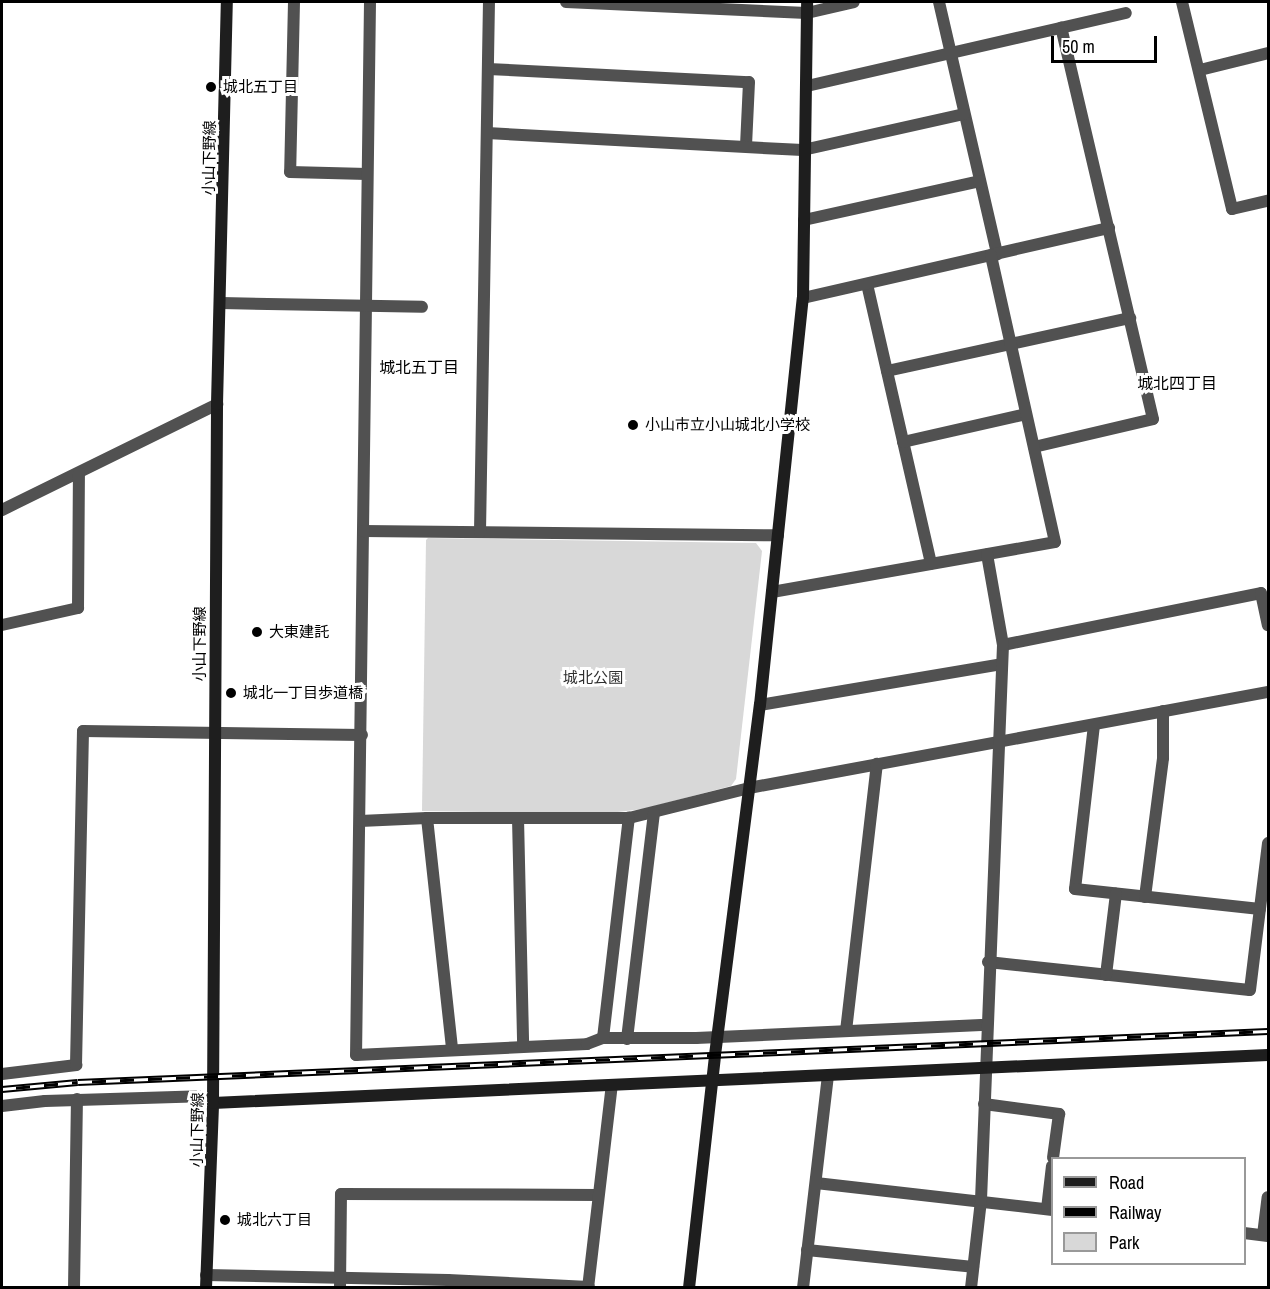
<!DOCTYPE html>
<html>
<head>
<meta charset="utf-8">
<style>
  body { margin:0 }
  #map { position:relative; width:1270px; height:1289px; overflow:hidden; background:#fff; font-family:"Archivo Narrow","Noto Sans JP",sans-serif }
  div>[style] { position:absolute }
  [style*='--x'] { left:calc(var(--x)*1px); top:calc(var(--y)*1px); width:calc(var(--w)*1px); rotate:calc(var(--a)*1deg) }
  .green>* { inset:0; background:#d8d8d8 }
  .street>* { height:12px; margin:-6px; padding:0 6px; transform-origin:6px; border-radius:6px; background:#515151 }
  .secondary>* { height:12px; margin:-6px; padding:0 6px; transform-origin:6px; border-radius:6px; background:#1e1e1e }
  .rail>* { height:7px; margin-top:-3.5px; transform-origin:0; background:repeating-linear-gradient(90deg,#fff 0 14px,#000 0 28px); box-sizing:border-box; border-block:2px solid #000 }
  .dots>* { width:16px; height:16px; translate:-50% -50%; box-sizing:border-box; border:3px solid #fff; border-radius:50% }
  span { translate:-50% -50%; white-space:nowrap; text-align:center; line-height:1.15; -webkit-text-stroke:6px #fff; paint-order:stroke }
  .poi-label { font-size:15px; color:#000 }
  .left { translate:0 -50%; text-align:left }
  .street-label { font-size:15px; color:#000 }
  .park-label { font-size:15px; color:#2f2f2f }
  .neighbourhood-label { font-size:16px; color:#000 }
  .frame { position:absolute; inset:0; border:3px solid #000; pointer-events:none }
  .legend { position:absolute; left:1051px; top:1157px; width:195px; height:108px; box-sizing:border-box; background:#fff; border:2px solid #999; margin:0; padding:8px 10px; list-style:none; font-size:18px; color:#000 }
  .legend li { display:flex; align-items:center; gap:12px; height:30px }
  .legend b { width:30px; border:2px solid #999 }
  .scale { position:absolute; left:1051px; top:36px; width:106px; height:27px; box-sizing:border-box; border:3px solid #000; border-top:0; padding-left:8px; font-size:18px; line-height:21px; white-space:nowrap; color:#000; -webkit-text-stroke:4px #fff; paint-order:stroke }
</style>
</head>
<body>
<div id="map">
  <div class="green">
    <i style="clip-path:polygon(428px 538px,756px 543px,762px 551px,736px 779px,731px 786px,643px 809px,601px 814px,422px 811px,426px 540px)"></i>
  </div>
  <div class="street">
    <i style="--x:294;--y:2;--w:170;--a:91.3"></i>
    <i style="--x:290;--y:172;--w:77;--a:1.5"></i>
    <i style="--x:370;--y:2;--w:1053;--a:90.76"></i>
    <i style="--x:356;--y:1055;--w:231;--a:-2.7"></i>
    <i style="--x:587;--y:1044;--w:17;--a:-21"></i>
    <i style="--x:603;--y:1038;--w:93;--a:0"></i>
    <i style="--x:696;--y:1038;--w:291;--a:-2.6"></i>
    <i style="--x:566;--y:2;--w:241;--a:2.6"></i>
    <i style="--x:807;--y:13;--w:48;--a:-13.2"></i>
    <i style="--x:939;--y:2;--w:259;--a:77"></i>
    <i style="--x:1182;--y:2;--w:213;--a:76.4"></i>
    <i style="--x:1232;--y:209;--w:37;--a:-13"></i>
    <i style="--x:488;--y:69;--w:261;--a:2.9"></i>
    <i style="--x:749;--y:82;--w:64;--a:92.7"></i>
    <i style="--x:1200;--y:70;--w:70;--a:-14"></i>
    <i style="--x:807;--y:86;--w:327;--a:-12.9"></i>
    <i style="--x:487;--y:133;--w:316;--a:3.1"></i>
    <i style="--x:803;--y:150;--w:165;--a:-12.6"></i>
    <i style="--x:804;--y:220;--w:180;--a:-12.5"></i>
    <i style="--x:867;--y:284;--w:287;--a:77.1"></i>
    <i style="--x:803;--y:298;--w:314;--a:-12.9"></i>
    <i style="--x:221;--y:303;--w:201;--a:1.1"></i>
    <i style="--x:887;--y:371;--w:249;--a:-12.3"></i>
    <i style="--x:903;--y:442;--w:126;--a:-12.8"></i>
    <i style="--x:1034;--y:447;--w:122;--a:-13.2"></i>
    <i style="--x:1153;--y:419;--w:402;--a:-103.2"></i>
    <i style="--x:2;--y:510;--w:240;--a:-26.2"></i>
    <i style="--x:363;--y:531;--w:415;--a:0.6"></i>
    <i style="--x:480;--y:532;--w:530;--a:-89.03"></i>
    <i style="--x:772;--y:592;--w:287;--a:-10"></i>
    <i style="--x:1055;--y:542;--w:294;--a:-102.6"></i>
    <i style="--x:2;--y:625;--w:78;--a:-12.6"></i>
    <i style="--x:78;--y:608;--w:135;--a:-89.6"></i>
    <i style="--x:1003;--y:645;--w:263;--a:-11.4"></i>
    <i style="--x:1261;--y:593;--w:33;--a:78"></i>
    <i style="--x:760;--y:705;--w:245;--a:-9.6"></i>
    <i style="--x:1094;--y:725;--w:165;--a:96.6"></i>
    <i style="--x:1075;--y:889;--w:186;--a:6.2"></i>
    <i style="--x:427;--y:818;--w:232;--a:83.8"></i>
    <i style="--x:518;--y:818;--w:228;--a:88.7"></i>
    <i style="--x:360;--y:821;--w:67;--a:-2.6"></i>
    <i style="--x:427;--y:818;--w:202;--a:0"></i>
    <i style="--x:629;--y:818;--w:124;--a:-14"></i>
    <i style="--x:749;--y:788;--w:528;--a:-10.48"></i>
    <i style="--x:1145;--y:897;--w:140;--a:-82.6"></i>
    <i style="--x:1163;--y:758;--w:47;--a:-90"></i>
    <i style="--x:988;--y:962;--w:263;--a:6.1"></i>
    <i style="--x:1250;--y:990;--w:148;--a:-83"></i>
    <i style="--x:1106;--y:975;--w:82;--a:-83"></i>
    <i style="--x:846;--y:1031;--w:269;--a:-83.4"></i>
    <i style="--x:603;--y:1038;--w:222;--a:-83.3"></i>
    <i style="--x:627;--y:1039;--w:228;--a:-83.2"></i>
    <i style="--x:2;--y:1074;--w:75;--a:-6.9"></i>
    <i style="--x:76;--y:1065;--w:334;--a:-88.8"></i>
    <i style="--x:83;--y:731;--w:279;--a:0.8"></i>
    <i style="--x:984;--y:1104;--w:76;--a:7.6"></i>
    <i style="--x:1059;--y:1114;--w:44;--a:97.8"></i>
    <i style="--x:2;--y:1106;--w:43;--a:-6.6"></i>
    <i style="--x:45;--y:1101;--w:155;--a:-1.8"></i>
    <i style="--x:200;--y:1096;--w:15;--a:28"></i>
    <i style="--x:816;--y:1183;--w:238;--a:6.5"></i>
    <i style="--x:1047;--y:1209;--w:43;--a:-83.4"></i>
    <i style="--x:1244;--y:1233;--w:24;--a:7"></i>
    <i style="--x:1263;--y:1235;--w:38;--a:-83"></i>
    <i style="--x:807;--y:1250;--w:167;--a:5.8"></i>
    <i style="--x:206;--y:1275;--w:242;--a:1.2"></i>
    <i style="--x:448;--y:1280;--w:141;--a:2.8"></i>
    <i style="--x:74;--y:1288;--w:189;--a:-89.1"></i>
    <i style="--x:340;--y:1288;--w:94;--a:-89.4"></i>
    <i style="--x:341;--y:1194;--w:257;--a:0.2"></i>
    <i style="--x:588;--y:1288;--w:204;--a:-83.3"></i>
    <i style="--x:803;--y:1288;--w:214;--a:-83.3"></i>
    <i style="--x:971;--y:1288;--w:89;--a:-83.5"></i>
    <i style="--x:981;--y:1200;--w:555;--a:-87.73"></i>
    <i style="--x:1003;--y:645;--w:92;--a:-100"></i>
  </div>
  <div class="secondary">
    <i style="--x:213;--y:1103;--w:1056;--a:-2.61"></i>
    <i style="--x:206;--y:1288;--w:185;--a:-87.8"></i>
    <i style="--x:213;--y:1103;--w:699;--a:-89.67"></i>
    <i style="--x:217;--y:404;--w:402;--a:-88.6"></i>
    <i style="--x:689;--y:1288;--w:234;--a:-83.6"></i>
    <i style="--x:715;--y:1055;--w:353;--a:-82.7"></i>
    <i style="--x:760;--y:705;--w:409;--a:-84"></i>
    <i style="--x:803;--y:298;--w:296;--a:-89.2"></i>
  </div>
  <div class="rail">
    <i style="--x:2;--y:1089;--w:76;--a:-5.3"></i>
    <i style="--x:78;--y:1082;--w:1191;--a:-2.45"></i>
  </div>
  <div class="dots">
    <i style="left:211px;top:87px;background:#000"></i>
    <i style="left:633px;top:425px;background:#000"></i>
    <i style="left:257px;top:632px;background:#000"></i>
    <i style="left:231px;top:693px;background:#000"></i>
    <i style="left:225px;top:1220px;background:#000"></i>
  </div>
  <div class="poi-label">
    <span class="left" style="left:223px;top:87px">城北五丁目</span>
    <span class="left" style="left:645px;top:425px">小山市立小山城北小学校</span>
    <span class="left" style="left:269px;top:632px">大東建託</span>
    <span class="left" style="left:243px;top:693px">城北一丁目歩道橋</span>
    <span class="left" style="left:237px;top:1220px">城北六丁目</span>
  </div>
  <div class="street-label">
    <span style="left:209px;top:158px;rotate:-89deg">小山下野線</span>
    <span style="left:200px;top:644px;rotate:-90deg">小山下野線</span>
    <span style="left:197px;top:1130px;rotate:-89deg">小山下野線</span>
  </div>
  <div class="park-label">
    <span style="left:593px;top:678px">城北公園</span>
  </div>
  <div class="neighbourhood-label">
    <span style="left:419px;top:367px">城北五丁目</span>
    <span style="left:1177px;top:383px">城北四丁目</span>
  </div>
  <div class="frame"></div>
  <ul class="legend">
  <li><b style="height:8px;background:#1e1e1e"></b>Road</li>
  <li><b style="height:8px;background:#000"></b>Railway</li>
  <li><b style="height:16px;background:#d8d8d8"></b>Park</li>
  </ul>
  <div class="scale">50 m</div>
</div>
</body>
</html>
